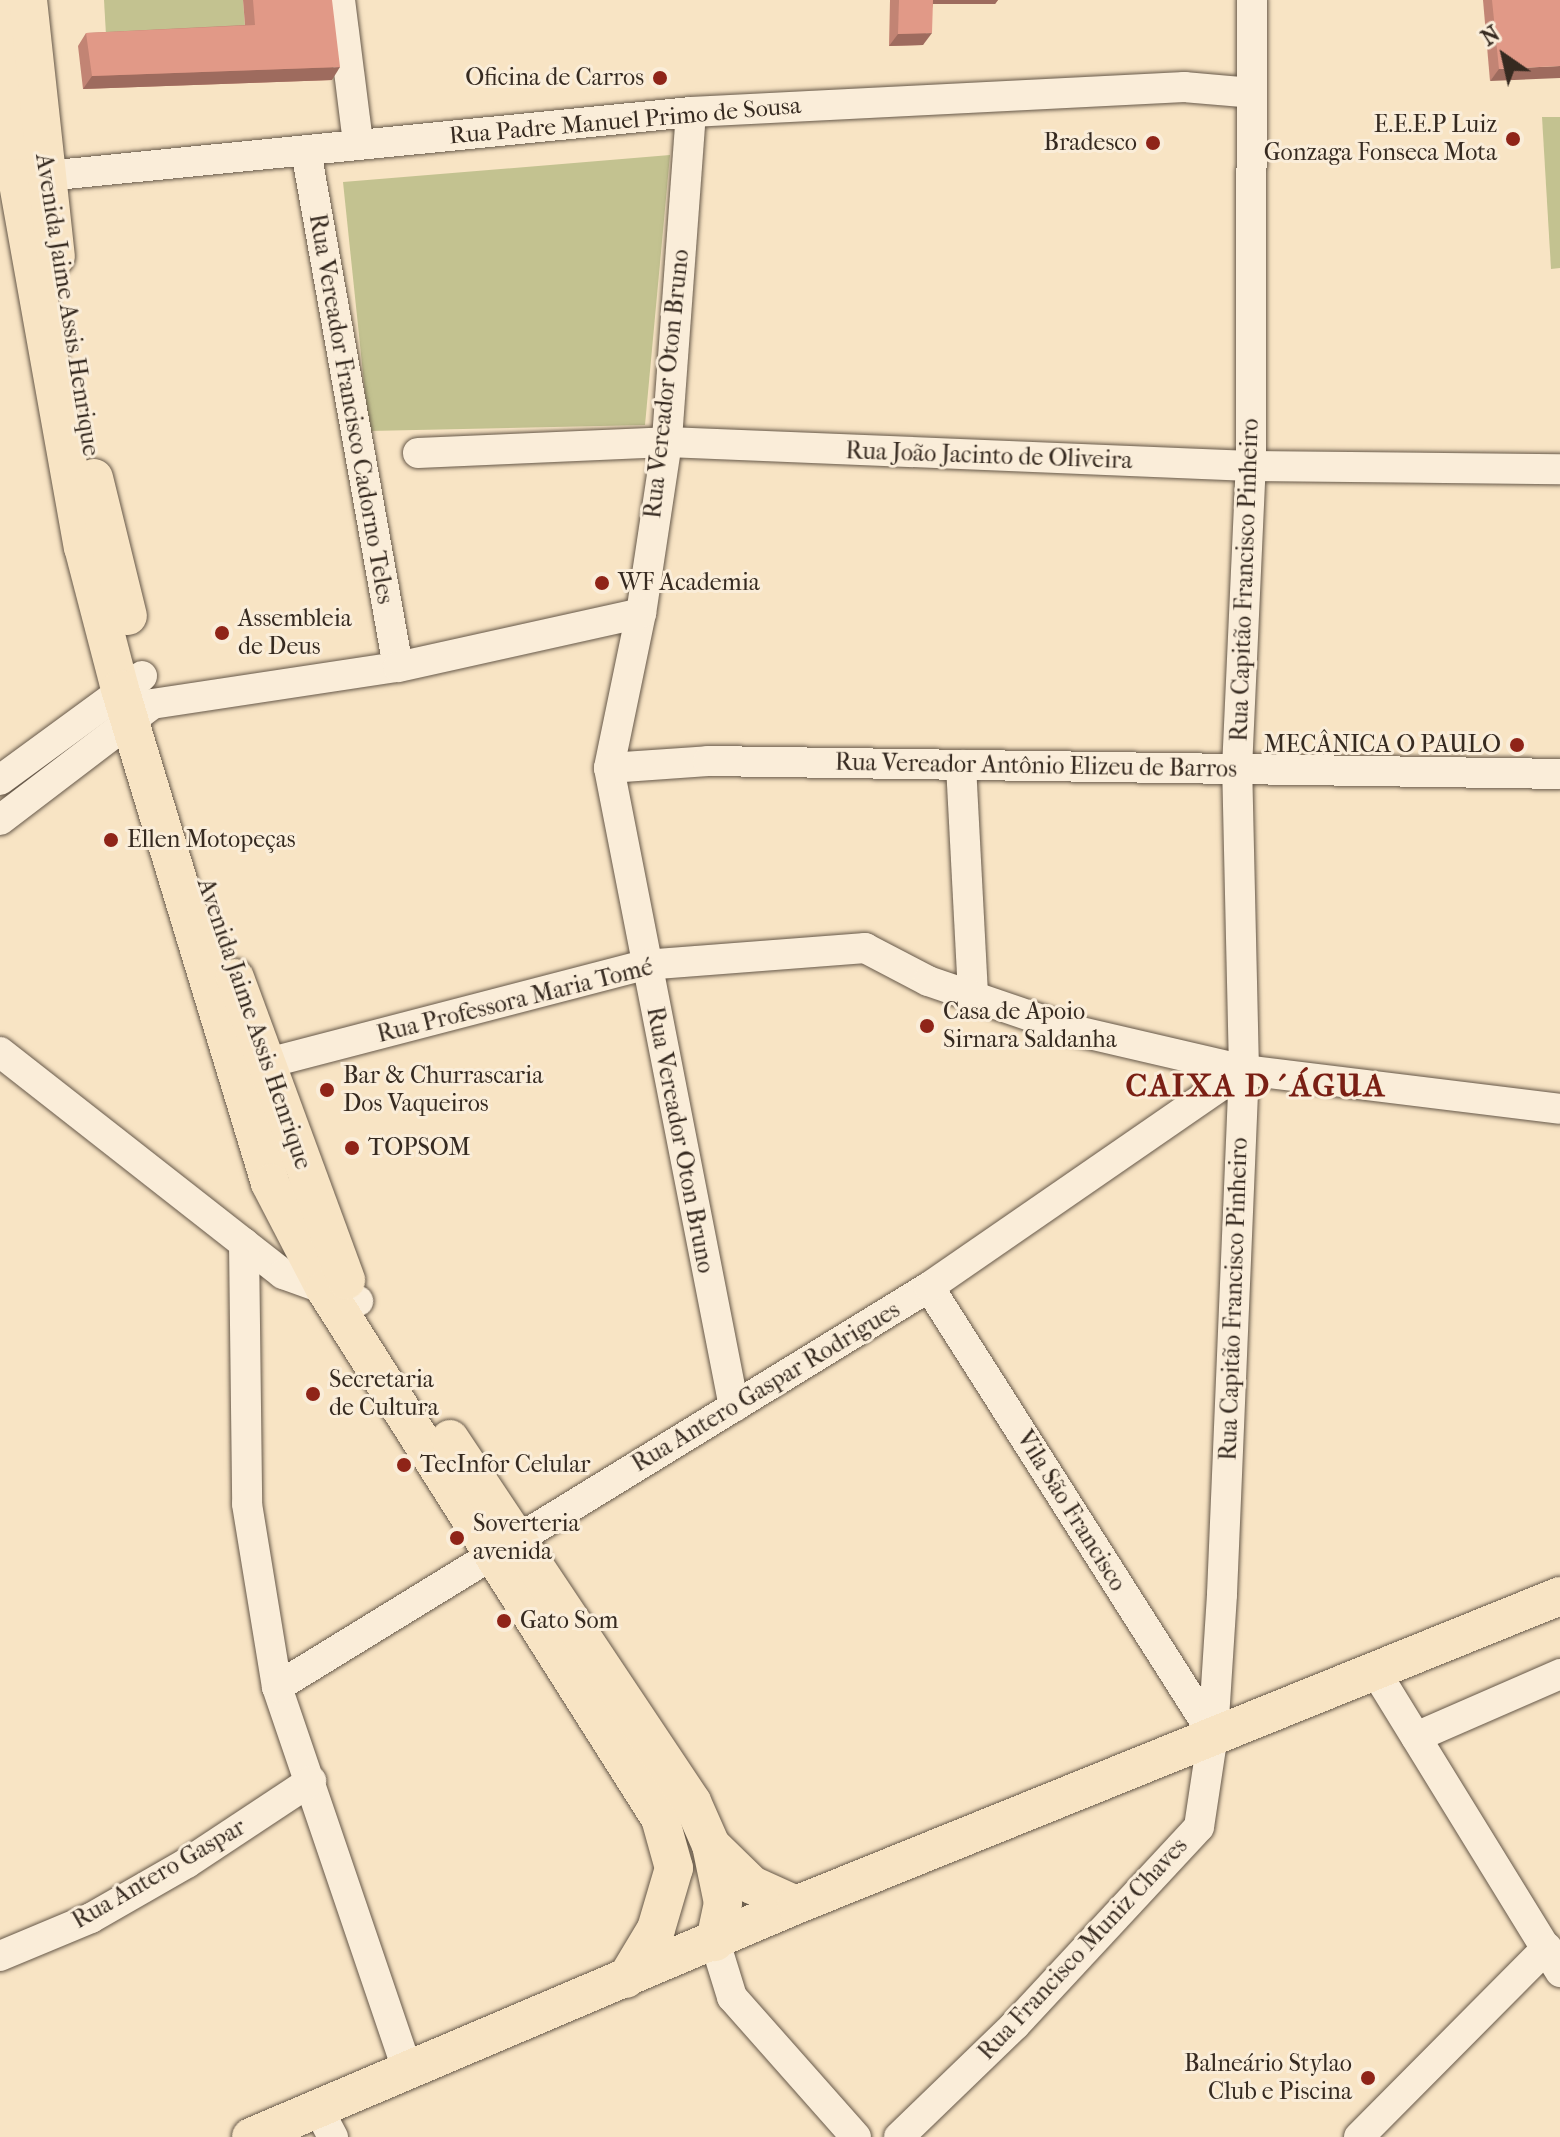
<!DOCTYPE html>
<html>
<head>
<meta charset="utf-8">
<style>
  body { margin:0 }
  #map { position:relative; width:1560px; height:2137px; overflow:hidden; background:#f8e4c4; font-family:"IM FELL French Canon",serif }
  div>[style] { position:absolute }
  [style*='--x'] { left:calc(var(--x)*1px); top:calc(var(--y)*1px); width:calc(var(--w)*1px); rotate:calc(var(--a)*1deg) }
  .green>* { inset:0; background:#c3c290 }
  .roads { filter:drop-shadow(0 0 2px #665849) drop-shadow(0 0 2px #665849) }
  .minor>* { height:30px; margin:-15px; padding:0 15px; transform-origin:15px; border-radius:15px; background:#faedd9 }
  .major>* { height:38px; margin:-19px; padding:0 19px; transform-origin:19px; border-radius:19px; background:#f8e4c4 }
  .wall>* { inset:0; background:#c28474 }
  .shaded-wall>* { inset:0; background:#9e6b5e }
  .building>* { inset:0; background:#e19987 }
  .dots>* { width:22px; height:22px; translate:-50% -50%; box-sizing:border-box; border:4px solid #faedd9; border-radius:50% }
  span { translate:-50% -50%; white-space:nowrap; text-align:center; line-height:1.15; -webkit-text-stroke:6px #faedd9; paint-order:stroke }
  .poi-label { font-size:24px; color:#362a20 }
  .right { translate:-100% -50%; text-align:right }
  .left { translate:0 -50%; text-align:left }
  .street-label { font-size:24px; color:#362a20 }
  .district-label { font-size:32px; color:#7a1f14; font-weight:700; letter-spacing:2px }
  .north { position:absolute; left:1464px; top:16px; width:80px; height:80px; -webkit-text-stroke:6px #faedd9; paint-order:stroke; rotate:326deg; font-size:22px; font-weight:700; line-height:32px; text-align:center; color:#362a20 }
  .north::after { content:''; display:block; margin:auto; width:28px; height:36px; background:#362a20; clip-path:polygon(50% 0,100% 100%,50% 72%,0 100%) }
</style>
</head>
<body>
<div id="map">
  <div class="green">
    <i style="clip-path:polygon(104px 0,243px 0,245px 26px,106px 35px)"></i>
    <i style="clip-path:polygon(1542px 117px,1560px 117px,1560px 268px,1551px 269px)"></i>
    <i style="clip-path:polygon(670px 155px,645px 425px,369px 431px,343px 182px)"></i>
  </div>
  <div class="roads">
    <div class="minor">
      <i style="--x:340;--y:0;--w:143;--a:82.8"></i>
      <i style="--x:691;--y:112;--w:331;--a:94.2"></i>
      <i style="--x:667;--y:442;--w:173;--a:98.6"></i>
      <i style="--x:641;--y:613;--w:158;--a:101.7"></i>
      <i style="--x:609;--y:768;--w:651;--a:78.93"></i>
      <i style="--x:306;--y:151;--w:524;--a:79.89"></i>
      <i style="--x:26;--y:178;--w:668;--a:-5.67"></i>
      <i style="--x:691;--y:112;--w:494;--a:-2.9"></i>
      <i style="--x:1184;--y:87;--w:68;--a:5"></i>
      <i style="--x:418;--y:453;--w:249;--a:-2.5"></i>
      <i style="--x:667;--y:442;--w:584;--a:2.35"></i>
      <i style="--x:1251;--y:466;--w:309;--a:0.6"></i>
      <i style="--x:961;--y:765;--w:232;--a:87"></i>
      <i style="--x:609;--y:768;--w:99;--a:-4"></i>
      <i style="--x:708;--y:761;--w:852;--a:0.87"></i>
      <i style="--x:0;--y:780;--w:176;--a:-36.2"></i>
      <i style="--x:0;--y:820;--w:191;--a:-37.3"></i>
      <i style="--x:152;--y:704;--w:249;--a:-8.6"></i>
      <i style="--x:398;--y:667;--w:249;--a:-12.5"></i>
      <i style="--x:0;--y:1052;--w:360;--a:38.1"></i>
      <i style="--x:283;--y:1274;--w:80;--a:19.8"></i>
      <i style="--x:264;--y:1064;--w:393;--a:-14.6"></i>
      <i style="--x:644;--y:965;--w:222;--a:-4.4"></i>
      <i style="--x:865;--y:948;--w:71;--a:27.6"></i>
      <i style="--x:928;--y:981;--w:148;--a:18.9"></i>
      <i style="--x:1068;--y:1029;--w:181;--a:13.1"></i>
      <i style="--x:1244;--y:1070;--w:318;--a:7"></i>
      <i style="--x:244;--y:1243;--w:261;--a:89.3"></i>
      <i style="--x:247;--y:1504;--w:185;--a:80.7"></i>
      <i style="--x:277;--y:1687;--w:404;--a:71.2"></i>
      <i style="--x:929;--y:1287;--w:530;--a:57.57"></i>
      <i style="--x:1377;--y:1674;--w:350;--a:58.4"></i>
      <i style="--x:277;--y:1687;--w:765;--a:-31.53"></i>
      <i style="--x:929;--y:1287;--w:383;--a:-34.6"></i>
      <i style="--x:1416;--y:1737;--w:157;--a:-23.6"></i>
      <i style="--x:715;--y:1942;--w:58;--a:72.8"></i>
      <i style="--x:732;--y:1997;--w:187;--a:48.5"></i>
      <i style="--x:0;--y:1956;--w:99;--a:-22.7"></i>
      <i style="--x:91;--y:1918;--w:111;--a:-29.8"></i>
      <i style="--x:187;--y:1863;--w:149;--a:-33.5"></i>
      <i style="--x:317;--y:2107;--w:34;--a:62"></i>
      <i style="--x:899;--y:2137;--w:161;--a:-44"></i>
      <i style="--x:1015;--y:2025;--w:270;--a:-47.1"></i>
      <i style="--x:1199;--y:1827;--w:94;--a:-81.4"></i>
      <i style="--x:1213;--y:1734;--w:140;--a:-86.3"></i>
      <i style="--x:1222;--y:1594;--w:524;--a:-87.6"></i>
      <i style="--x:1244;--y:1070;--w:301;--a:-91.3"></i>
      <i style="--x:1237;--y:769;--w:303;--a:-87.4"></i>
      <i style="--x:1251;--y:466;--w:466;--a:-89.9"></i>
      <i style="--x:1359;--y:2137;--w:267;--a:-45.2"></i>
    </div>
    <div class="major">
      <i style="--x:1;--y:0;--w:179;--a:84.9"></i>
      <i style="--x:17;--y:178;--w:375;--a:79.9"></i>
      <i style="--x:83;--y:547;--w:147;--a:75.4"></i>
      <i style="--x:120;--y:689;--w:516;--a:73.11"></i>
      <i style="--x:270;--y:1183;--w:119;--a:62.6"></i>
      <i style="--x:325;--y:1289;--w:626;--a:57.66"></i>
      <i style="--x:660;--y:1818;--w:52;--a:74.4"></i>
      <i style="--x:674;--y:1868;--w:64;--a:106.4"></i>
      <i style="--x:656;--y:1929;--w:58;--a:121"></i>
      <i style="--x:28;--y:0;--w:258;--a:83.8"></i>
      <i style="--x:94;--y:478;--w:142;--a:76.2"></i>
      <i style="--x:235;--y:978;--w:322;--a:69.8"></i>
      <i style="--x:450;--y:1439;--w:436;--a:56.3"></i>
      <i style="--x:692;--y:1802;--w:47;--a:66.2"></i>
      <i style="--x:711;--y:1845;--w:57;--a:44.3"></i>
      <i style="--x:752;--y:1885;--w:48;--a:24.4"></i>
      <i style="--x:711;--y:1845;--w:59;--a:78.3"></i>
      <i style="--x:723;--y:1903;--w:40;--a:102"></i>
      <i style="--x:251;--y:2137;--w:592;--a:-23.06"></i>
      <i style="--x:796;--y:1905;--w:824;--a:-22.02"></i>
    </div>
  </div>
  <div class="wall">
    <i style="clip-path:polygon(243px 0,332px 0,332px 80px,83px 89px,78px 46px,86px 33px,245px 25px)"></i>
    <i style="clip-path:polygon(890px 0,998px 0,995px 4px,933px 4px,923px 45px,889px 46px)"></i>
    <i style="clip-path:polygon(1483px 0,1560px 0,1490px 81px)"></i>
  </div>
  <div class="shaded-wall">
    <i style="clip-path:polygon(928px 0,998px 0,995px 4px,925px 4px)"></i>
    <i style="clip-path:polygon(932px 33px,923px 45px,889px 46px,898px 34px)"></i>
    <i style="clip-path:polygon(1560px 66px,1560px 78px,1490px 81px,1499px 69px)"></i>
    <i style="clip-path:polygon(340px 67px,332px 80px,83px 89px,92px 76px)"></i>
  </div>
  <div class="building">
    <i style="clip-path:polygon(253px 0,332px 0,340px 67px,92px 76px,86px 33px,255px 25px)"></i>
    <i style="clip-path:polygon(899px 0,933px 0,932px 33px,898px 34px)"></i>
    <i style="clip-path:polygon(1492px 0,1560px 0,1560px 66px,1499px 69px)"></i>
  </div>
  <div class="dots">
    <i style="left:660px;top:78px;background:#8f2418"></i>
    <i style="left:1513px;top:139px;background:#8f2418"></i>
    <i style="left:1153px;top:143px;background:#8f2418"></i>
    <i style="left:602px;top:583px;background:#8f2418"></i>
    <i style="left:222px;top:633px;background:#8f2418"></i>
    <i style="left:1517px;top:745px;background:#8f2418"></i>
    <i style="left:111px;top:840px;background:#8f2418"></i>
    <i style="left:927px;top:1026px;background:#8f2418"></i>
    <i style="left:327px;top:1090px;background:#8f2418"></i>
    <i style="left:352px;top:1148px;background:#8f2418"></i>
    <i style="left:313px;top:1394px;background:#8f2418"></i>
    <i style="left:404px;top:1465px;background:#8f2418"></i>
    <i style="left:457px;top:1538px;background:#8f2418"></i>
    <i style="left:504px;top:1621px;background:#8f2418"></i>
    <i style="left:1368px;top:2078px;background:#8f2418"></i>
  </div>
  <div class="poi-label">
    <span class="right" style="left:644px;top:78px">Oficina de Carros</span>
    <span class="right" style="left:1497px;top:139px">E.E.E.P Luiz<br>Gonzaga Fonseca Mota</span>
    <span class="right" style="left:1137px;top:143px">Bradesco</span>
    <span class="left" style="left:618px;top:583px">WF Academia</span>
    <span class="left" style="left:238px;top:633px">Assembleia<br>de Deus</span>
    <span class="right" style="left:1501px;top:745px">MECÂNICA O PAULO</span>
    <span class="left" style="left:127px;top:840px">Ellen Motopeças</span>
    <span class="left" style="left:943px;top:1026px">Casa de Apoio<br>Sirnara Saldanha</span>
    <span class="left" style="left:343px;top:1090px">Bar &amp; Churrascaria<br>Dos Vaqueiros</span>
    <span class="left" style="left:368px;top:1148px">TOPSOM</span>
    <span class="left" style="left:329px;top:1394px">Secretaria<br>de Cultura</span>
    <span class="left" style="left:420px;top:1465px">TecInfor Celular</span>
    <span class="left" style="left:473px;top:1538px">Soverteria<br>avenida</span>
    <span class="left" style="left:520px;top:1621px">Gato Som</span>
    <span class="right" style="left:1352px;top:2078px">Balneário Stylao<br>Club e Piscina</span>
  </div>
  <div class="street-label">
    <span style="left:625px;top:121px;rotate:-5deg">Rua Padre Manuel Primo de Sousa</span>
    <span style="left:67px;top:305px;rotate:81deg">Avenida Jaime Assis Henrique</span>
    <span style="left:667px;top:384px;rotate:-84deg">Rua Vereador Oton Bruno</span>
    <span style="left:351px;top:409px;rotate:80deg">Rua Vereador Francisco Cadorno Teles</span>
    <span style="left:989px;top:456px;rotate:2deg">Rua João Jacinto de Oliveira</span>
    <span style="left:1245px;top:580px;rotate:-88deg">Rua Capitão Francisco Pinheiro</span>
    <span style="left:1036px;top:766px;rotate:1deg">Rua Vereador Antônio Elizeu de Barros</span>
    <span style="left:515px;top:1001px;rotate:-14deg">Rua Professora Maria Tomé</span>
    <span style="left:254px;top:1024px;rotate:71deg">Avenida Jaime Assis Henrique</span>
    <span style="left:680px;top:1140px;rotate:79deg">Rua Vereador Oton Bruno</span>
    <span style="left:1234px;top:1299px;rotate:-88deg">Rua Capitão Francisco Pinheiro</span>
    <span style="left:766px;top:1387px;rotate:-31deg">Rua Antero Gaspar Rodrigues</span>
    <span style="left:1071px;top:1511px;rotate:58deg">Vila São Francisco</span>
    <span style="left:159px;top:1874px;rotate:-30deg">Rua Antero Gaspar</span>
    <span style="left:1083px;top:1949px;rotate:-47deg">Rua Francisco Muniz Chaves</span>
  </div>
  <div class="district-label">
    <span style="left:1256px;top:1086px">CAIXA D´ÁGUA</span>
  </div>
  <div class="north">N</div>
</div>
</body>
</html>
